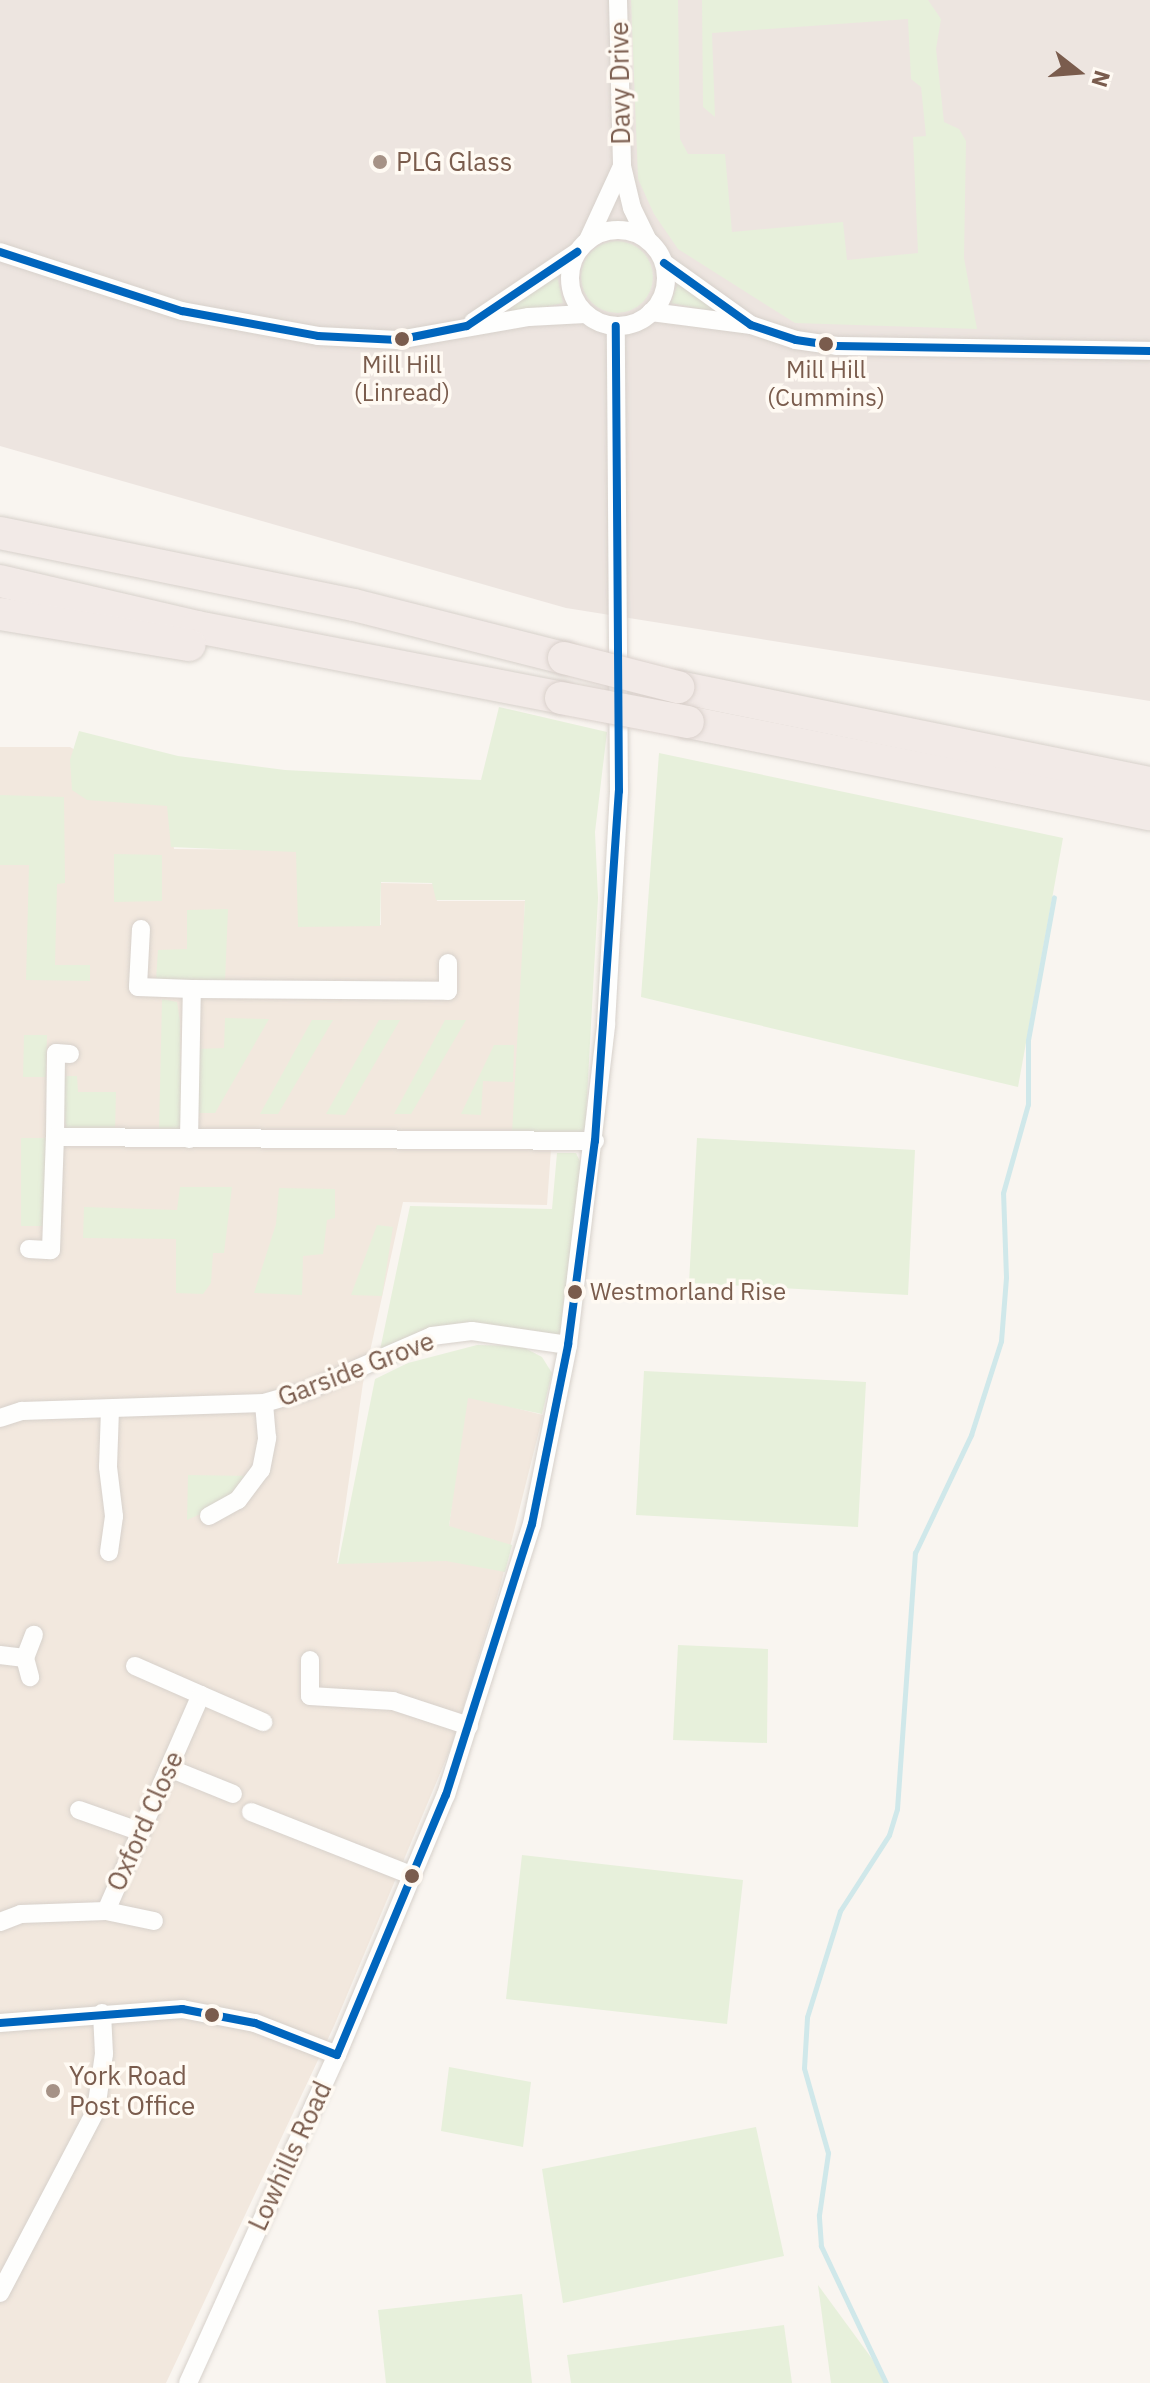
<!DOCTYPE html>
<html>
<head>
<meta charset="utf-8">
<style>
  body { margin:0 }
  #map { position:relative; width:1150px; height:2383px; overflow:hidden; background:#f9f5f0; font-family:"IBM Plex Sans",sans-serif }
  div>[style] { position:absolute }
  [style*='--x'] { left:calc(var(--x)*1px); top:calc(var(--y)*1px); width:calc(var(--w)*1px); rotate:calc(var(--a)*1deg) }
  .residential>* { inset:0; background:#f2e8de }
  .industrial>* { inset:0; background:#ede5e0 }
  .green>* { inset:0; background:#e7f0db }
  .round { border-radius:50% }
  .stream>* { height:5px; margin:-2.5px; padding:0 2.5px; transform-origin:2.5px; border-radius:2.5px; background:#d0e8ea }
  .roads { filter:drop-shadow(0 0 2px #d7d1cb) drop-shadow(0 0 2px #d7d1cb) }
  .street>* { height:18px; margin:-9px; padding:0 9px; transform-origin:9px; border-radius:9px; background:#fefefd }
  .street>.ring { margin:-9px; padding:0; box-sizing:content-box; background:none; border:18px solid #fefefd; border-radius:50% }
  .highway>* { height:32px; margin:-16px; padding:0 16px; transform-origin:16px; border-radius:16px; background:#f2eae7 }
  .bridges { filter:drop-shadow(0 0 2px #dad1cc) drop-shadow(0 0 2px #dad1cc) }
  .highway-bridge>* { height:32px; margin:-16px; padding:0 16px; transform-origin:16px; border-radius:16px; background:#f2eae7 }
  .bus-1>* { height:8px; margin:-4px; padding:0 4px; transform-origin:4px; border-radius:4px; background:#0065bd }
  .dots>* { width:22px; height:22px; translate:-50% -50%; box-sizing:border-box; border:4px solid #fffaf3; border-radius:50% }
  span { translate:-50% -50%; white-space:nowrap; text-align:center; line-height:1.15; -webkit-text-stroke:7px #fffaf3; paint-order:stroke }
  .bus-label { font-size:24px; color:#7a5c4d }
  .left { translate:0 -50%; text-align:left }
  .street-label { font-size:26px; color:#7a5c4d }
  .poi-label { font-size:26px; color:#7a5c4d }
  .north { position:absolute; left:1038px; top:32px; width:80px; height:80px; -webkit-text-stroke:6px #fffaf3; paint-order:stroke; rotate:107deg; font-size:22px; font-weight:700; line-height:32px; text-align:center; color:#7a5c4d }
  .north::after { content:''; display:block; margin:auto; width:28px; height:36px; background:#7a5c4d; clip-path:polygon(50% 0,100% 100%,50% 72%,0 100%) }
</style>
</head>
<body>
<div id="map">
  <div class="residential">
    <i style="clip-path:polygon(0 747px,70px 747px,168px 804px,174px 849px,298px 850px,298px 924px,381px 925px,381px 883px,434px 884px,437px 901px,525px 901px,515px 1117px,551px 1149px,547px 1205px,403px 1202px,363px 1383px,337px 1563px,445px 1559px,465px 1395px,543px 1415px,501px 1583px,452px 1745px,334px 2026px,166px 2383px,0 2383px)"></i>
  </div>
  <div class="industrial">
    <i style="clip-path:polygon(0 0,1150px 0,1150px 701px,566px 608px,0 446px)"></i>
  </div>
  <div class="green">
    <i style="clip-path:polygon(631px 0,678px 0,680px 139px,688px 154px,725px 154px,732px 232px,843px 222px,847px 260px,918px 253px,913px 137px,926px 136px,921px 87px,911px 79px,908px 19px,712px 33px,715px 117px,703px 107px,702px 0,928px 0,941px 19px,936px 49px,944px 122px,959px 129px,966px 141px,964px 258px,977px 329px,795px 323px,678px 249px,654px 214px,638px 179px)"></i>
    <i class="round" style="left:581px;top:241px;width:72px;height:72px"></i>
    <i style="clip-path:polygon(557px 275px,563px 303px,503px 316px,502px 312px)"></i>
    <i style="clip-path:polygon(679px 280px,722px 313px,671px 303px)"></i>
    <i style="clip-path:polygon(499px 707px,607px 732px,595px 832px,598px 898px,585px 1134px,512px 1133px,525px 900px,436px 900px,432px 883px,381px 882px,380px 926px,298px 927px,296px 852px,171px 847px,167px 806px,87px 800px,72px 790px,70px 760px,79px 731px,178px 756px,285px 770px,481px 780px)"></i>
    <i style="clip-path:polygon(659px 753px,1063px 838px,1018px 1087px,641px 997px)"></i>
    <i style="clip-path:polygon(0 795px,64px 797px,65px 883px,57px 884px,55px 965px,90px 965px,90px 981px,26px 980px,29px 865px,0 865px)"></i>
    <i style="clip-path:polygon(114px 854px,162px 855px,162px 901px,114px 902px)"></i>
    <i style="clip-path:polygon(228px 909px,225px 982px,156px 980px,158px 950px,187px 949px,187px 910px)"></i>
    <i style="clip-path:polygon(162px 999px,177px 1002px,180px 1021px,181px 1130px,159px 1131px)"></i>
    <i style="clip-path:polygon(225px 1018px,269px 1019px,215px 1113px,196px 1113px,198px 1049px,224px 1048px)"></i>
    <i style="clip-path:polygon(312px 1020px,333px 1020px,278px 1114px,260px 1114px)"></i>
    <i style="clip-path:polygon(379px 1020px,400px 1020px,345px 1115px,326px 1114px)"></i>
    <i style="clip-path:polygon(445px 1020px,466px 1020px,411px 1114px,394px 1114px)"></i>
    <i style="clip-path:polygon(24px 1035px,47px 1035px,46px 1077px,23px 1077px)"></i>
    <i style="clip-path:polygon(494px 1045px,514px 1045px,513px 1082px,483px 1081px,481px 1115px,461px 1114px)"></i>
    <i style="clip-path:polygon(67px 1076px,77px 1076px,78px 1092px,116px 1092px,115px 1131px,66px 1128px,61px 1081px)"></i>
    <i style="clip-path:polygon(21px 1138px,46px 1138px,46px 1226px,21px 1226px)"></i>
    <i style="clip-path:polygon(697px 1138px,915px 1150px,908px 1295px,689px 1283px)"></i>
    <i style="clip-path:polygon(557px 1153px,576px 1153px,585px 1172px,563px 1335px,474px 1325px,380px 1350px,410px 1206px,552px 1209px)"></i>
    <i style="clip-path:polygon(180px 1187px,232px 1187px,224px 1253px,213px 1253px,211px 1283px,203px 1294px,176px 1293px,176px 1239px,83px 1238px,84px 1207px,177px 1210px)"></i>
    <i style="clip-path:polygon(279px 1188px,335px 1189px,335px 1218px,327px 1220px,323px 1254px,303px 1256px,302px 1295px,254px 1293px,276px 1224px)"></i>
    <i style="clip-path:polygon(377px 1225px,393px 1227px,382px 1296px,351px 1295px)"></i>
    <i style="clip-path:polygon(477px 1345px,521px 1346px,542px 1357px,552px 1373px,542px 1414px,468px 1398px,449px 1526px,512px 1545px,505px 1572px,446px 1561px,338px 1564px,375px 1379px,408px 1363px)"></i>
    <i style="clip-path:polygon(644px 1371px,866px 1382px,858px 1527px,636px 1515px)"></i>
    <i style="clip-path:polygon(188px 1475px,250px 1476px,236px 1498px,187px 1520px)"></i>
    <i style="clip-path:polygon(678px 1645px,768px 1649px,767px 1743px,673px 1740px)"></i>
    <i style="clip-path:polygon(522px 1855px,743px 1880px,727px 2024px,506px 1999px)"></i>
    <i style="clip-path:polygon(449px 2067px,531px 2082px,523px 2147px,441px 2131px)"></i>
    <i style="clip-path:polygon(756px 2127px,784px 2256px,563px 2303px,542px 2169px)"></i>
    <i style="clip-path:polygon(818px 2285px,881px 2371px,886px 2383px,831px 2383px)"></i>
    <i style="clip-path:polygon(522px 2294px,532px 2383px,386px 2383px,378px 2310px)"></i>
    <i style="clip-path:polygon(784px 2325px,792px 2383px,571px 2383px,567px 2355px)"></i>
  </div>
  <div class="stream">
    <i style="--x:886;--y:2383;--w:152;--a:-115.4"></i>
    <i style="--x:821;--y:2246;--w:31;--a:-94"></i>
    <i style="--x:819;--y:2215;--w:63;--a:-81.7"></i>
    <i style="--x:828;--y:2153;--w:88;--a:-105.8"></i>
    <i style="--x:804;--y:2068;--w:51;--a:-86.6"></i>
    <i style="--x:807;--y:2017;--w:111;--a:-72.7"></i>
    <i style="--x:840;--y:1911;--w:90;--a:-57.2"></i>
    <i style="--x:889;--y:1835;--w:27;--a:-73"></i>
    <i style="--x:897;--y:1809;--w:257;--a:-86"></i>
    <i style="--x:915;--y:1553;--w:131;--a:-64.6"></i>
    <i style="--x:971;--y:1435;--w:99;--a:-72.3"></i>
    <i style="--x:1001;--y:1341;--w:64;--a:-85.5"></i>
    <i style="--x:1006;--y:1277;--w:84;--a:-92"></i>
    <i style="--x:1003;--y:1193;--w:92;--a:-74.3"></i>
    <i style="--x:1028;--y:1104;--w:64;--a:-90"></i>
    <i style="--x:1028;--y:1040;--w:145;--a:-79.7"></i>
  </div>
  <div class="roads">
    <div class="street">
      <i style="--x:618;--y:0;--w:166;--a:88.6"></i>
      <i style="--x:622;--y:166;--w:43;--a:76.6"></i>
      <i style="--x:632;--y:208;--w:34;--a:64"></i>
      <i class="ring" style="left:570px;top:230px;width:78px;height:78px"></i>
      <i style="--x:588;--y:240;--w:81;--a:-65.3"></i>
      <i style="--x:0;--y:252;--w:191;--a:18"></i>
      <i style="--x:182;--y:311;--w:138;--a:10.4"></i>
      <i style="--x:318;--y:336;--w:80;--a:2.9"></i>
      <i style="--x:398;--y:340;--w:133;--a:-10"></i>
      <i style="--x:529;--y:317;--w:56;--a:-3.1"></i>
      <i style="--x:664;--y:263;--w:103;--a:35.5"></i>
      <i style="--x:651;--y:312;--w:101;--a:7.4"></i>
      <i style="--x:751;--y:325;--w:47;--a:18.4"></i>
      <i style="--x:796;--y:340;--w:41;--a:8.3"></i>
      <i style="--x:837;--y:346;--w:313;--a:0.9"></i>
      <i style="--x:473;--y:322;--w:125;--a:-33.9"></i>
      <i style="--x:141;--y:929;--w:58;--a:93"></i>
      <i style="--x:138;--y:987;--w:54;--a:2.1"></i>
      <i style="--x:55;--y:1137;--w:84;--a:-89.3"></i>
      <i style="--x:56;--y:1053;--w:14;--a:4"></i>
      <i style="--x:189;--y:1139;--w:150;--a:-88.9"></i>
      <i style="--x:192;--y:989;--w:256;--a:0.4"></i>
      <i style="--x:448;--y:991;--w:28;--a:-90"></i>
      <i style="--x:29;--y:1249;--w:22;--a:3"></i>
      <i style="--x:51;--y:1250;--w:113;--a:-88"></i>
      <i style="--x:55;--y:1137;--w:540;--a:0.42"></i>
      <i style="--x:0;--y:1418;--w:23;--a:-18"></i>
      <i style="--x:22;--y:1411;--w:242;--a:-1.9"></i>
      <i style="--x:264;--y:1403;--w:44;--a:-15.9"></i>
      <i style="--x:306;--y:1391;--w:137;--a:-23.6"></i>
      <i style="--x:432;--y:1336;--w:40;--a:-7.1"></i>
      <i style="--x:472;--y:1331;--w:97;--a:8.3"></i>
      <i style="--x:209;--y:1516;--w:33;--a:-29"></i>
      <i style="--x:238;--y:1500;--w:38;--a:-53"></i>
      <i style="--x:261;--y:1470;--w:33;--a:-79"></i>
      <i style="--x:267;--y:1438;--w:35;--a:-95"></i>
      <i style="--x:109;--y:1552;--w:36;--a:-82"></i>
      <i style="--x:114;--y:1516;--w:49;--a:-97"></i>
      <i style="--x:108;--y:1467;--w:58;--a:-88"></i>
      <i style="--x:0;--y:1655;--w:25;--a:7"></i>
      <i style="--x:25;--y:1658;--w:20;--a:75"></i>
      <i style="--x:25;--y:1658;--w:25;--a:-69"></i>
      <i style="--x:310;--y:1660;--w:36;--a:90"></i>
      <i style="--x:310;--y:1696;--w:83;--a:3.4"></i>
      <i style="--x:393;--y:1701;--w:80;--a:18.2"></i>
      <i style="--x:135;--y:1666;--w:72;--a:23.7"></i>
      <i style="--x:169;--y:1768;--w:69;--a:22.1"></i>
      <i style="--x:79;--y:1810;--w:66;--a:19.5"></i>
      <i style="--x:251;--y:1812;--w:172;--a:21.5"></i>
      <i style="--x:106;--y:1911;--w:49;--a:11.8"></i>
      <i style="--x:0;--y:1922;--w:22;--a:-21"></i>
      <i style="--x:21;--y:1914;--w:85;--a:-2"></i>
      <i style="--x:106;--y:1911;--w:236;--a:-66.3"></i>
      <i style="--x:201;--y:1695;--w:68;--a:23.5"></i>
      <i style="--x:0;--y:2023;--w:183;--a:-4.4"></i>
      <i style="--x:182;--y:2009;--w:74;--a:10.9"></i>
      <i style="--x:255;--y:2023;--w:88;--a:21.3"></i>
      <i style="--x:0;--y:2293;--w:207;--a:-62.3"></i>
      <i style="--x:96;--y:2110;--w:57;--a:-81.9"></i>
      <i style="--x:104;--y:2054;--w:41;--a:-92.8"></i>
      <i style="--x:188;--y:2383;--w:360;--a:-65.6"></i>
      <i style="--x:337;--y:2055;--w:282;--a:-67.3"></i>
      <i style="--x:446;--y:1795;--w:284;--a:-72.4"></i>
      <i style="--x:532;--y:1524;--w:183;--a:-78.6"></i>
      <i style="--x:568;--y:1345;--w:323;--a:-83.2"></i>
      <i style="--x:606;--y:1024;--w:233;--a:-86.8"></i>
      <i style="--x:619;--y:791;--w:465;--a:-90.4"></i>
    </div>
    <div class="highway">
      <i style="--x:0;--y:533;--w:361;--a:11.5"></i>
      <i style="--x:354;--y:605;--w:217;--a:14.2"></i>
      <i style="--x:0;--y:581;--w:202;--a:13.1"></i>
      <i style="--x:197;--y:627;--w:371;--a:11"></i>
      <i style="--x:0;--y:614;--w:192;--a:9.3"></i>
      <i style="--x:678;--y:687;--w:482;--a:11.5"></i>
      <i style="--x:688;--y:722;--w:471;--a:11.3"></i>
    </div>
  </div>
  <div class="bridges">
    <div class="highway-bridge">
      <i style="--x:564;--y:658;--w:118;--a:14.3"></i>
      <i style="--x:561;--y:698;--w:129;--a:10.7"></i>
    </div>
  </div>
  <div class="bus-1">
    <i style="--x:0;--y:252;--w:191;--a:18"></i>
    <i style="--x:182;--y:311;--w:138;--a:10.4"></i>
    <i style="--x:318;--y:336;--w:80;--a:2.9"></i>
    <i style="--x:398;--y:340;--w:70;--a:-11.5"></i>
    <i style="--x:467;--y:326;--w:133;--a:-33.9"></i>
    <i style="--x:664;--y:263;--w:107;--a:35.5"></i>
    <i style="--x:751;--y:325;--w:47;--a:18.4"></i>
    <i style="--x:796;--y:340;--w:41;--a:8.3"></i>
    <i style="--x:837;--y:346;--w:313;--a:0.9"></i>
    <i style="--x:0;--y:2023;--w:183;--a:-4.4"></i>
    <i style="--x:182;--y:2009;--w:74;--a:10.9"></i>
    <i style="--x:255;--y:2023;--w:88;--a:21.3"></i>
    <i style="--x:337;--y:2055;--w:282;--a:-67.3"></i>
    <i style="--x:446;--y:1795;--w:284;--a:-72.4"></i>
    <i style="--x:532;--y:1524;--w:183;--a:-78.6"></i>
    <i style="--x:568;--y:1345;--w:206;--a:-82.5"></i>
    <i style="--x:595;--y:1141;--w:351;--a:-86.1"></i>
    <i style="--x:619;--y:791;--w:465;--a:-90.4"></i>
  </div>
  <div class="dots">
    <i style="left:380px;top:162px;background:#a69286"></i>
    <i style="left:402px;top:339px;background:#7a5c4d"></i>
    <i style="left:826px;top:344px;background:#7a5c4d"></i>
    <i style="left:575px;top:1292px;background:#7a5c4d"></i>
    <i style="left:412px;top:1876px;background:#7a5c4d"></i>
    <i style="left:212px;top:2015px;background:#7a5c4d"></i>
    <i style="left:53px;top:2091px;background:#a69286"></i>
  </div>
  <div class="bus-label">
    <span style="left:402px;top:379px">Mill Hill<br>(Linread)</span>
    <span style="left:826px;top:384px">Mill Hill<br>(Cummins)</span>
    <span class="left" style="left:590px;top:1292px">Westmorland Rise</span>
  </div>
  <div class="street-label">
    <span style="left:620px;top:83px;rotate:-91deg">Davy Drive</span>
    <span style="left:356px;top:1369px;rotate:-21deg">Garside Grove</span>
    <span style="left:145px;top:1821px;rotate:-66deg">Oxford Close</span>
    <span style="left:290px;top:2156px;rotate:-65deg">Lowhills Road</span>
  </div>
  <div class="poi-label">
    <span class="left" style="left:396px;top:162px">PLG Glass</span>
    <span class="left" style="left:69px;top:2091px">York Road<br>Post Office</span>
  </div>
  <div class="north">N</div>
</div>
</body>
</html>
